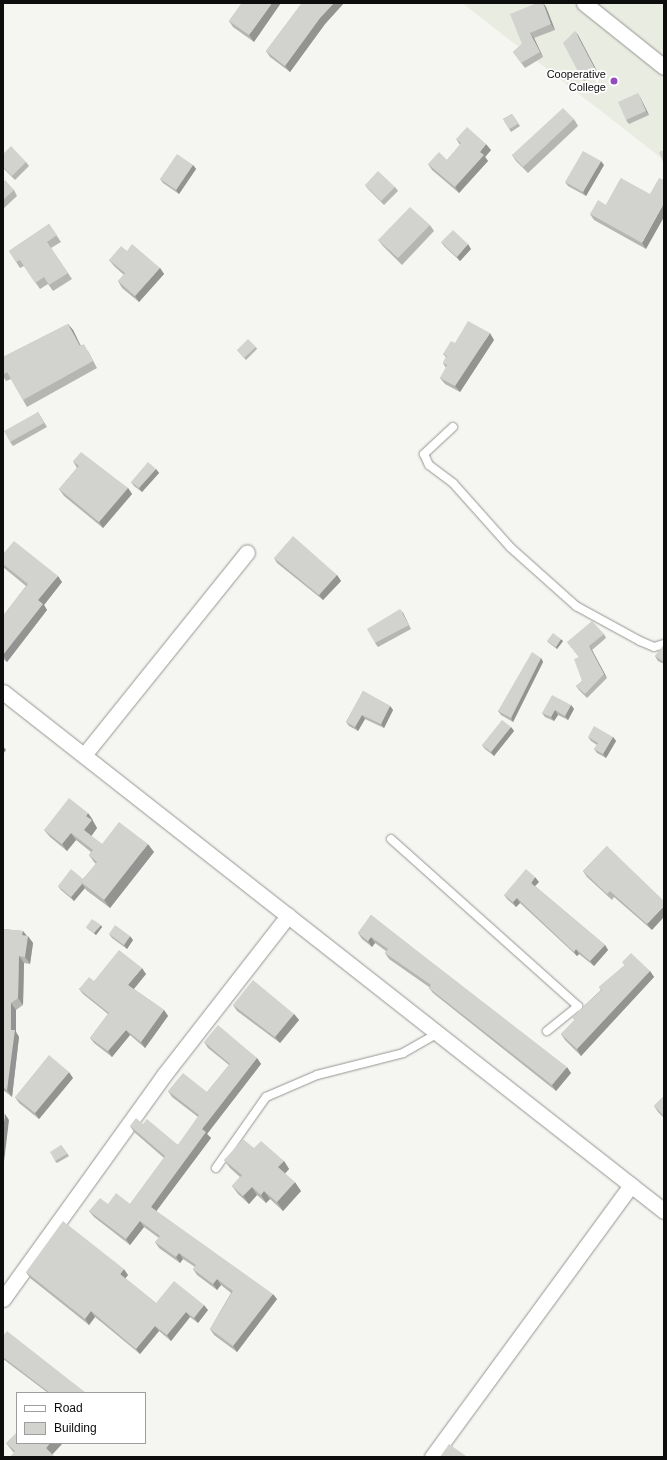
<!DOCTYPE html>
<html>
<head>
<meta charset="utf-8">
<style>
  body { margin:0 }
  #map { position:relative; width:667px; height:1460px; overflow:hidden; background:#f5f6f2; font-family:Arial,sans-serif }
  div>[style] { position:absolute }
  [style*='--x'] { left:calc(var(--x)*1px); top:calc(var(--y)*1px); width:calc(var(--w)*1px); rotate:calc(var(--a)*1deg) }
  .built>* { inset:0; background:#e9ece1 }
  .roads { filter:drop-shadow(0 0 1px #949592) drop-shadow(0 0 1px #949592) }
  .service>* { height:8px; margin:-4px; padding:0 4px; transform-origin:4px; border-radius:4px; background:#fff }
  .minor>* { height:15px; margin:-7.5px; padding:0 7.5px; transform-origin:7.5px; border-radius:7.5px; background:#fff }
  .wall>* { inset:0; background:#b5b5b2 }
  .shaded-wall>* { inset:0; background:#939491 }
  .building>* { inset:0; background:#d2d3cf }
  .dots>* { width:11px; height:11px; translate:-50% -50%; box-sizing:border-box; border:2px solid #fff; border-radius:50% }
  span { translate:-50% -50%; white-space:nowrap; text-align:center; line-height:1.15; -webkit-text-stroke:3.5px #fff; paint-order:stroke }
  .poi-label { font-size:11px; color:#0c0d0c }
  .right { translate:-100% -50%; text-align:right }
  .frame { position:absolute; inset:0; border:4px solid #0c0d0c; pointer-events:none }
  .legend { position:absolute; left:16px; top:1392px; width:130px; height:52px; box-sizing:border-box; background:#fff; border:1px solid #9e9e9e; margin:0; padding:5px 7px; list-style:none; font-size:12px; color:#0c0d0c }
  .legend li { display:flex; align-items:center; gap:8px; height:20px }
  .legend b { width:20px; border:1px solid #9e9e9e }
</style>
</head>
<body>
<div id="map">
  <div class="built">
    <i style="clip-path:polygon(462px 3px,664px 3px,664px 160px)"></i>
  </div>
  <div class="roads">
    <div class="service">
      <i style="--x:453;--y:427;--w:40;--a:137"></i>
      <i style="--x:424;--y:454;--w:12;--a:66"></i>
      <i style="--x:429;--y:465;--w:30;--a:37"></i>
      <i style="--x:453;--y:483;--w:86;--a:48.3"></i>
      <i style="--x:510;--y:547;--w:89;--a:41.8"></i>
      <i style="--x:576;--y:606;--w:73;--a:28.7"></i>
      <i style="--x:640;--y:641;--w:15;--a:23"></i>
      <i style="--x:654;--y:647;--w:10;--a:-17"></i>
      <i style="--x:391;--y:839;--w:251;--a:41.8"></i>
      <i style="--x:578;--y:1006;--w:40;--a:141"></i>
      <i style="--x:216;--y:1168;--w:87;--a:-54.8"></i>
      <i style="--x:266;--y:1097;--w:56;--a:-23.3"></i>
      <i style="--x:317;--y:1075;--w:89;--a:-14.3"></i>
      <i style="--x:403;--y:1053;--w:40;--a:-29.7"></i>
    </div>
    <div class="minor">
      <i style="--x:584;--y:3;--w:102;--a:38.7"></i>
      <i style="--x:3;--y:692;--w:840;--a:38.14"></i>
      <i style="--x:84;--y:755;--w:260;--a:-51.2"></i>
      <i style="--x:3;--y:1299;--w:276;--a:-54.3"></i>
      <i style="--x:164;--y:1075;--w:202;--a:-52.1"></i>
      <i style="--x:432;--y:1457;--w:337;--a:-53.8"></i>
    </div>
  </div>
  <div class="wall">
    <i style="clip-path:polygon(242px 3px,254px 42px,233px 27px,229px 21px)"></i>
    <i style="clip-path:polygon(302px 3px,344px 3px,325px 24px,290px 72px,270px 57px,266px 51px)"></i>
    <i style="clip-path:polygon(537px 3px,543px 3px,546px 7px,555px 30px,534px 38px,543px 57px,525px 68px,513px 52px,522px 44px)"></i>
    <i style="clip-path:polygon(578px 35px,598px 73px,584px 81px,581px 77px)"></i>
    <i style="clip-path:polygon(640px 97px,649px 115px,629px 124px,626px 120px)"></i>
    <i style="clip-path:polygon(512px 114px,520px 126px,511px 132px,503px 119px)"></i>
    <i style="clip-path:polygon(574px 119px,578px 126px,528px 173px,516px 161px,512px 155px)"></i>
    <i style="clip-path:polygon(456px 139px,491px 150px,485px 157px,488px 161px,459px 193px,432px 170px,428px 164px,447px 160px,460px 145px)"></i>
    <i style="clip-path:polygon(3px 154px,26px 162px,29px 166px,15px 180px,3px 168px)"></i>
    <i style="clip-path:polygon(193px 165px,196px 169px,179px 194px,163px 183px,160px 179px)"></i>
    <i style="clip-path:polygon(604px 165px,586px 196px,568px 186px,565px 182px)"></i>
    <i style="clip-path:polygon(621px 178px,646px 249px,594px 220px,590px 214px,606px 205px)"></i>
    <i style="clip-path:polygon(3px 183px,14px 190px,17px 196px,3px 209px)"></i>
    <i style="clip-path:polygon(365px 185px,395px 187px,398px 191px,384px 205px,368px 189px)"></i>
    <i style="clip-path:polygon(49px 224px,61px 242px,51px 248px,72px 279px,53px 291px,48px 284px,40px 289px,24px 266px,20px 268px,9px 251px)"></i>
    <i style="clip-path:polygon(430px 225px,434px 231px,402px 265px,383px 246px,378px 240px)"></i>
    <i style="clip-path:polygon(441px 242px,471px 249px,460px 261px,444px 246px)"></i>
    <i style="clip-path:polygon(127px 251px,160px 268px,164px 274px,139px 302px,122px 288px,118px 281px,124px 275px,114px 266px,109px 260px)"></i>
    <i style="clip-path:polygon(68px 324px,73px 330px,81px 346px,88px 351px,97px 368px,27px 407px,11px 379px,6px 381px,3px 376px,3px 357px)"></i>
    <i style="clip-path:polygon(494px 340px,460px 392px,445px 384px,440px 378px,446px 368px,443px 363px,446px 357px,443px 354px,455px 343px)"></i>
    <i style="clip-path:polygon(256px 347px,257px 349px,246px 360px,237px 350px)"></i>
    <i style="clip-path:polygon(38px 412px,47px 427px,13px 446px,10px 442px)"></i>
    <i style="clip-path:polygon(73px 461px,128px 488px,132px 494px,103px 528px,64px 496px,59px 489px,77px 468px)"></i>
    <i style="clip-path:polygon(156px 469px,159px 473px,142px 492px,134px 486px,131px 482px)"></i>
    <i style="clip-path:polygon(3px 554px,62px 582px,44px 605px,47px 610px,7px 662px,3px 659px,3px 616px,26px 586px,3px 567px)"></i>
    <i style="clip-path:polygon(274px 558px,337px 575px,341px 581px,323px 600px,277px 563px)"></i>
    <i style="clip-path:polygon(403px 613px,411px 629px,378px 647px,375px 643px)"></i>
    <i style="clip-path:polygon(604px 634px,606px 638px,592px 650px,607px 678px,587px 698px,579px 690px,576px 686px,582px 681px,579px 657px,567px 642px)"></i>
    <i style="clip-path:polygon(547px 641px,563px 641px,557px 649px,549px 643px)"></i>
    <i style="clip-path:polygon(664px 645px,664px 664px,658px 661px,655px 656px)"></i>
    <i style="clip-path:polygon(541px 658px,543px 662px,513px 722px,501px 715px,498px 711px)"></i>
    <i style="clip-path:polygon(363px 691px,390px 706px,393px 710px,384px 728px,365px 719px,358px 731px,349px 726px,346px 722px)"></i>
    <i style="clip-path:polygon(571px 705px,574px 709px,568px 720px,558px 715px,554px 721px,545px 717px,542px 713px)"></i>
    <i style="clip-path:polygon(511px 727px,514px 731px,494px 756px,485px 749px,482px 745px)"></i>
    <i style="clip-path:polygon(588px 737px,613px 737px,616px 741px,606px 758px,597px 753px,594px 749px,597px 745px,591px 741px)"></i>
    <i style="clip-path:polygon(93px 820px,93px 821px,97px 828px,91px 836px,102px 844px,154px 852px,110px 908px,86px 890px,85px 888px,74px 901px,61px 890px,58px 886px,83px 879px,96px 864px,94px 862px,89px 855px,91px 852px,76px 840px,67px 851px,50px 837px,44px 830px)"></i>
    <i style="clip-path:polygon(607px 846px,652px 930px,614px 897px,612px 900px,587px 877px,583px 871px)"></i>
    <i style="clip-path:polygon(539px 882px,535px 886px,605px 945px,608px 950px,594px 966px,579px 954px,577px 956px,520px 903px,516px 907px,507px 899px,504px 895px)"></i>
    <i style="clip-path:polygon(371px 915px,571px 1073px,556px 1091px,433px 993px,429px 988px,429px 987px,389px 959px,385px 953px,386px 951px,375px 943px,372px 947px,362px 939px,358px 933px)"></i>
    <i style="clip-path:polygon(86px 927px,102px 927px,96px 935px,88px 929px)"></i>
    <i style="clip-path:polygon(3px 929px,23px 931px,33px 943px,30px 964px,24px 963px,23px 1005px,16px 1010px,16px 1032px,19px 1037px,12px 1097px,3px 1090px)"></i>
    <i style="clip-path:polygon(109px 934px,133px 940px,127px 949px,112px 938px)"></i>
    <i style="clip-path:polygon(622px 962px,650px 971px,654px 977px,581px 1056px,565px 1040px,561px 1034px,575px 1020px,572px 1017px,601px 990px,599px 987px,625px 965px)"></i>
    <i style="clip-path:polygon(146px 974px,134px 989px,164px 1010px,168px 1016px,145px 1048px,130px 1035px,112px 1057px,94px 1043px,90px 1038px,108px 1014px,83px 994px,79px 989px,94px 981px)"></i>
    <i style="clip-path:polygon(233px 1005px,294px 1014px,299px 1020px,280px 1043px,237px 1011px)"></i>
    <i style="clip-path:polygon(204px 1042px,257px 1058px,261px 1064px,207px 1134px,211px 1138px,156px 1211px,277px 1299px,237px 1352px,214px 1335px,210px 1329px,231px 1293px,221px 1285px,217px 1290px,197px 1275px,193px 1269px,195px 1267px,183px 1259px,180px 1263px,159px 1248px,155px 1242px,159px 1238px,144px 1227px,130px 1245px,94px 1217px,89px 1211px,108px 1204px,130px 1204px,164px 1158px,134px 1132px,130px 1126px,143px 1124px,178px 1145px,198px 1117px,172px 1097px,168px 1091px,207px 1092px,229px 1065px,208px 1048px)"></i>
    <i style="clip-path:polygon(73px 1078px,39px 1119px,19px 1103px,15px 1097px)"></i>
    <i style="clip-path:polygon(664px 1096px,664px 1118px,658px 1112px,654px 1106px)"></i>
    <i style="clip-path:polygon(61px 1145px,69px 1156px,57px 1163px,55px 1161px)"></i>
    <i style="clip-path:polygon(254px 1148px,284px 1161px,289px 1169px,285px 1174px,301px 1191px,283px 1211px,270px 1199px,266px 1203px,257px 1195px,249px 1204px,238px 1194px,232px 1186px,240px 1177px,230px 1168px,224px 1160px)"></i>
    <i style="clip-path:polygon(26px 1272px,128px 1275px,125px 1278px,156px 1303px,208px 1310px,198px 1323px,190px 1317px,171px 1341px,159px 1331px,140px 1354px,95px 1317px,89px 1325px,30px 1278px)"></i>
    <i style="clip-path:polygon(3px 1336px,86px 1393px,48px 1393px,3px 1359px)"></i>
    <i style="clip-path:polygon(6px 1443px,53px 1455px,14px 1453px)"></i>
  </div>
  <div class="shaded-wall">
    <i style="clip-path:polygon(272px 3px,281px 3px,254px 42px,249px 35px)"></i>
    <i style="clip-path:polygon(334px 3px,344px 3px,325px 24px,290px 72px,285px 66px,320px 18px)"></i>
    <i style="clip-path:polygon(543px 3px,546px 7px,555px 30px,551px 24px)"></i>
    <i style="clip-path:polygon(575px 31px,578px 35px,598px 73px,595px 69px)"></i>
    <i style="clip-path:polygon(530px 33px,534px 38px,543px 57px,540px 52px)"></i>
    <i style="clip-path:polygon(638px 93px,649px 115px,646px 111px)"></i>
    <i style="clip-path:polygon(486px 144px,491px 150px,485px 157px,488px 161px,459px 193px,455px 187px,480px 152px)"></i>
    <i style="clip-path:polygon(601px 161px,604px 165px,586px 196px,583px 192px)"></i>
    <i style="clip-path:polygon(193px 165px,196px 169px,179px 194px,176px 190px)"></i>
    <i style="clip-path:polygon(664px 203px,664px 217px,646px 249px,642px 243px)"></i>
    <i style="clip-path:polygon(468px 244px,471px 249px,460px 261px,457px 257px)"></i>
    <i style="clip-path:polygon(160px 268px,164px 274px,139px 302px,135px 296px)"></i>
    <i style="clip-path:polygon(68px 324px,73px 330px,84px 353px,80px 346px)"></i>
    <i style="clip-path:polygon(490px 333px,494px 340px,460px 392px,455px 386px)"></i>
    <i style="clip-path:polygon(156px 469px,159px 473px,142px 492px,139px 488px)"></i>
    <i style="clip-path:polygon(128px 488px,132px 494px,103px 528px,99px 522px)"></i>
    <i style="clip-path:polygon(337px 575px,341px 581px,323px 600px,319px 595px)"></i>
    <i style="clip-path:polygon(58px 576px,62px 582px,44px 605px,47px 610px,7px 662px,3px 655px,38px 600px)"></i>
    <i style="clip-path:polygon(400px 609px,403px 613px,411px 629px,409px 625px)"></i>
    <i style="clip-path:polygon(561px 639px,563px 641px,557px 649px,556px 647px)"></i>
    <i style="clip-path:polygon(589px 646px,592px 650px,607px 678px,604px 674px)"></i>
    <i style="clip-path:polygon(541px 658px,543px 662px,513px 722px,511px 718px)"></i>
    <i style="clip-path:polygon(571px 705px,574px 709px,568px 720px,565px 716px)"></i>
    <i style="clip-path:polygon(390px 706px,393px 710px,384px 728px,381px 724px)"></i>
    <i style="clip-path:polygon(555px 710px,558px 715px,554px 721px,551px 717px)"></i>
    <i style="clip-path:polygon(362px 715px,365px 719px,358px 731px,355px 727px)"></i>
    <i style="clip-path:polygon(511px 727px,514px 731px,494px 756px,491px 752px)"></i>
    <i style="clip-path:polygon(613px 737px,616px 741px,606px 758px,603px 754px)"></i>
    <i style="clip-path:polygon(3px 746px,6px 750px,3px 754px)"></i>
    <i style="clip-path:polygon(88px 813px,93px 820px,93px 821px,97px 828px,90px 838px,84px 830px,86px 816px)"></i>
    <i style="clip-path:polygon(71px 833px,76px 840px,67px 851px,62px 844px)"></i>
    <i style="clip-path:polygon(148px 844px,154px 852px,110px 908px,104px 900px)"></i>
    <i style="clip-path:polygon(535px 877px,539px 882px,534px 887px,531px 883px)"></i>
    <i style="clip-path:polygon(82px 884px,85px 888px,74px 901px,71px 897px)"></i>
    <i style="clip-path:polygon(517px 898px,520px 903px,516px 907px,513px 902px)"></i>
    <i style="clip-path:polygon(664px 906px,664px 917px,652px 930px,647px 924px)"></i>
    <i style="clip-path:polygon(101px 925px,102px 927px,96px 935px,94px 933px)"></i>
    <i style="clip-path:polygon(23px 931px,28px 938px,28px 936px,33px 943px,30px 964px,25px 957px,22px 935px)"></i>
    <i style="clip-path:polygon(130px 936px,133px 940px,127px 949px,124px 945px)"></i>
    <i style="clip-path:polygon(371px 937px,375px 943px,372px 947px,368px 941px)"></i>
    <i style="clip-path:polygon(605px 945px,608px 950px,594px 966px,590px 961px)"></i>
    <i style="clip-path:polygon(576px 949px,579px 954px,577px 956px,574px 952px)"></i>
    <i style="clip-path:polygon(19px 956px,24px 963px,23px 1005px,18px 998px)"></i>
    <i style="clip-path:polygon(142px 968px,146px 974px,132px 991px,128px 985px)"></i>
    <i style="clip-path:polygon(650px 971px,654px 977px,581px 1056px,577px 1049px)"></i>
    <i style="clip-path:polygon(11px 1003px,16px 1010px,16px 1032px,19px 1037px,12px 1097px,7px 1090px,11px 1030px)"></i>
    <i style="clip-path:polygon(164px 1010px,168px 1016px,145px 1048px,141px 1042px)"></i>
    <i style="clip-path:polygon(294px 1014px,299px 1020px,280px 1043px,275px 1037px)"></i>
    <i style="clip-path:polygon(126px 1030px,130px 1035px,112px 1057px,108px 1051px)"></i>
    <i style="clip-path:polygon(257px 1058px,261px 1064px,207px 1134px,211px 1138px,155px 1213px,151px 1207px,202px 1129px)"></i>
    <i style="clip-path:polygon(567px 1067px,571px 1073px,556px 1091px,552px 1085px)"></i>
    <i style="clip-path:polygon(69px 1072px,73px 1078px,39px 1119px,35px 1113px)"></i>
    <i style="clip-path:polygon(5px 1114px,9px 1120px,3px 1170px,3px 1130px)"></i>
    <i style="clip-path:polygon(284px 1161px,289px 1169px,283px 1175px,278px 1167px)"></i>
    <i style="clip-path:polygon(295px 1182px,301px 1191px,283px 1211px,277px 1202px)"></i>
    <i style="clip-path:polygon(252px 1187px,257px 1195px,249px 1204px,243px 1196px)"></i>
    <i style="clip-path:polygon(264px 1191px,270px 1199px,266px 1203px,261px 1195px)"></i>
    <i style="clip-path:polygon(140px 1221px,144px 1227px,130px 1245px,126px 1239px)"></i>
    <i style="clip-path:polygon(179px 1253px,183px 1259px,180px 1263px,176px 1257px)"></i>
    <i style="clip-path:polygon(124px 1269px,128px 1275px,124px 1280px,120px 1274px)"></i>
    <i style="clip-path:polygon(217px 1279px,221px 1285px,217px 1290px,213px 1284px)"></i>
    <i style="clip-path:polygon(273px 1294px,277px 1299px,237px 1352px,233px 1346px)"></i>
    <i style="clip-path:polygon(204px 1305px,208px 1310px,198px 1323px,194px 1318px)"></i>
    <i style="clip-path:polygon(91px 1311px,95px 1317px,89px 1325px,85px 1319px)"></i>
    <i style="clip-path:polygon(186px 1312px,190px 1317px,171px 1341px,167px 1335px)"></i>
    <i style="clip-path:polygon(155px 1326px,159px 1331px,140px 1354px,136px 1349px)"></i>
    <i style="clip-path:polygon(50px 1443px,63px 1443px,51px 1456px,46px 1448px)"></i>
  </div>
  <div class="building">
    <i style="clip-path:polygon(242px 3px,272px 3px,249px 35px,229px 21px)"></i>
    <i style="clip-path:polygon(302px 3px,334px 3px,320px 18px,285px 66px,266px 51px)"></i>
    <i style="clip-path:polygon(537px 3px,543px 3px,551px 24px,530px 33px,540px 52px,521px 63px,513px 52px,522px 44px,510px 14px)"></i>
    <i style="clip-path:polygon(575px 31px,595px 69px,581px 77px,563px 43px)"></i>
    <i style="clip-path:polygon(638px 93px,646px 111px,626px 120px,618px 102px)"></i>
    <i style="clip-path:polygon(563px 108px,574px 119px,523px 167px,512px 155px)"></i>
    <i style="clip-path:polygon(512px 114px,518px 124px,509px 129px,503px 119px)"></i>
    <i style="clip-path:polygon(467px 127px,486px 144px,480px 152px,484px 155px,455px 187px,428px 164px,439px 152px,447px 160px,461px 143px,456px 139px)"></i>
    <i style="clip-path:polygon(11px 146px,26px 162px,12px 176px,3px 167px,3px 154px)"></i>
    <i style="clip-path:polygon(664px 150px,664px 161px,663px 162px,659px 152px)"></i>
    <i style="clip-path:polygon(583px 151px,601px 161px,583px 192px,565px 182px)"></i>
    <i style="clip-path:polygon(177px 154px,193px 165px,176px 190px,160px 179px)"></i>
    <i style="clip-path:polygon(378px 171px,395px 187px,381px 201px,365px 185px)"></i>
    <i style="clip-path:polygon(621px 178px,650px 194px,659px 178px,664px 180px,664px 203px,642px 243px,590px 214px,598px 200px,606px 205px)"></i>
    <i style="clip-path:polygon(5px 180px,14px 190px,3px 200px,3px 183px)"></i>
    <i style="clip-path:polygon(410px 207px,430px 225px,398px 258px,378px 240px)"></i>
    <i style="clip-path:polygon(49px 224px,57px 235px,47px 242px,68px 273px,49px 285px,44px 277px,35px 283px,20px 260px,16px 262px,9px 251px)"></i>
    <i style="clip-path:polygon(453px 230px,468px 244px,457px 257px,441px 242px)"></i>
    <i style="clip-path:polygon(132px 244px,160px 268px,135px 296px,118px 281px,125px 273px,109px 260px,121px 246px,127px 251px)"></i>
    <i style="clip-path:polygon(468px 321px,490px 333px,455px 386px,440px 378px,447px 365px,443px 363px,447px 356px,443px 354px,451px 341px,455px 343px)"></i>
    <i style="clip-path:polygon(68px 324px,80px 346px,84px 344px,93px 361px,23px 400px,7px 372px,3px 375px,3px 357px)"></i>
    <i style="clip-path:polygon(248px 339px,256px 347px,244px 358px,237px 350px)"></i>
    <i style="clip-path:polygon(38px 412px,44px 423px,10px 442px,4px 431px)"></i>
    <i style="clip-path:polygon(81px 452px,128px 488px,99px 522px,59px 489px,79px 466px,73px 461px)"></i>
    <i style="clip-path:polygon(148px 462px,156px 469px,139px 488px,131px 482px)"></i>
    <i style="clip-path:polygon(293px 536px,337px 575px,319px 595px,274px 558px)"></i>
    <i style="clip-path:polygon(14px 541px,58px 576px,38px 600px,43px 604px,3px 655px,3px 616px,28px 584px,3px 564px,3px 554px)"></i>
    <i style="clip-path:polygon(400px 609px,409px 625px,375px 643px,367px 629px)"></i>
    <i style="clip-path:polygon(592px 621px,604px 634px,589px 646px,604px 674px,585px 694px,576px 686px,582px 681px,574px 659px,579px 657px,567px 642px)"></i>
    <i style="clip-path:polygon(553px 633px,561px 639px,556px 647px,547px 641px)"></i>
    <i style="clip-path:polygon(664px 645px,664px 662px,655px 656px)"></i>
    <i style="clip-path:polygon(532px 652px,541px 658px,511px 718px,498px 711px)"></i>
    <i style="clip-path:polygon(363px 691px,390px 706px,381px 724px,362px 715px,355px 727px,346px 722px)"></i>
    <i style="clip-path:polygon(552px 695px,571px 705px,565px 716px,555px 710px,551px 717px,542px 713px)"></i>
    <i style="clip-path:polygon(502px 720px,511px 727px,491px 752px,482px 745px)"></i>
    <i style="clip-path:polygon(594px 726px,613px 737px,603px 754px,594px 749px,598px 743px,588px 737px)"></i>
    <i style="clip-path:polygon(69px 798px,88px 813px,86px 816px,92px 820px,84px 830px,102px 844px,119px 822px,148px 844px,104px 900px,81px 882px,97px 862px,89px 855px,93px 850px,71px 833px,62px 844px,44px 830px)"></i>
    <i style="clip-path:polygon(607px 846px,664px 901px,664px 906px,647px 924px,610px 891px,607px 894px,583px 871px)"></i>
    <i style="clip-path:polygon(71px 869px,83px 879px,81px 882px,82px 884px,71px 897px,58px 886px)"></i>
    <i style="clip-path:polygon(526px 869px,535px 877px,531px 883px,605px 945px,590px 961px,576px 949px,574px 952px,517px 898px,513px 902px,504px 895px)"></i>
    <i style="clip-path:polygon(371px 915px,567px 1067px,552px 1085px,429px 988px,431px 985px,385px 953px,388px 949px,371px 937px,368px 941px,358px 933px)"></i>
    <i style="clip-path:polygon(92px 919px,101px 925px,94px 933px,86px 927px)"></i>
    <i style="clip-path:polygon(115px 925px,130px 936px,124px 945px,109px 934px)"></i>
    <i style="clip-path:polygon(3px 929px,23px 931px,22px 935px,28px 936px,25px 957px,19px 956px,18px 998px,11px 1003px,11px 1030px,15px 1030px,7px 1090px,3px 1087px)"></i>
    <i style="clip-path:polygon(119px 950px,142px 968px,128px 985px,164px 1010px,141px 1042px,126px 1030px,108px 1051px,90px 1038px,109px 1013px,79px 989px,89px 977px,94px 981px)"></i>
    <i style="clip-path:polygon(631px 953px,650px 971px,577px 1049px,561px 1034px,575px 1019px,572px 1017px,602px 990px,599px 987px,625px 965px,622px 962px)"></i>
    <i style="clip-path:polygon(253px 980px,294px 1014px,275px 1037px,233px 1005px)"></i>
    <i style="clip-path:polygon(218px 1025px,257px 1058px,202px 1129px,206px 1132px,151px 1207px,273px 1294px,233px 1346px,210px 1329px,233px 1291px,217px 1279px,213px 1284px,193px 1269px,196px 1265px,179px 1253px,176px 1257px,155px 1242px,160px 1236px,140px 1221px,126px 1239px,89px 1211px,100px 1198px,108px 1204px,116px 1193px,130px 1204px,165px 1156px,130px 1126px,136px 1118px,143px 1124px,147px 1119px,178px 1145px,199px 1115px,168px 1091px,183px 1073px,207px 1092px,230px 1064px,204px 1042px)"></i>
    <i style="clip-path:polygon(49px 1055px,69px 1072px,35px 1113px,15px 1097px)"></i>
    <i style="clip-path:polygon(664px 1096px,664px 1116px,654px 1106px)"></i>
    <i style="clip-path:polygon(3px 1112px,5px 1114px,3px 1130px)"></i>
    <i style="clip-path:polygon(243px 1139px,254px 1148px,261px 1141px,284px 1161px,278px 1167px,295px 1182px,277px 1202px,264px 1191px,261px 1195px,252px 1187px,243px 1196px,232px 1186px,242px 1175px,224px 1160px)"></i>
    <i style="clip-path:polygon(61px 1145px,67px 1154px,55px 1161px,50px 1152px)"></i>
    <i style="clip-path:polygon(63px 1221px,124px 1269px,120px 1274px,156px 1303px,174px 1281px,204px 1305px,194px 1318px,186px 1312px,167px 1335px,155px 1326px,136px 1349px,91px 1311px,85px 1319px,26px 1272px)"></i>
    <i style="clip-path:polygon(7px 1331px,86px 1393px,50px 1393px,3px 1357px,3px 1336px)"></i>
    <i style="clip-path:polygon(17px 1432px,17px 1443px,50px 1443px,46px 1448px,55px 1457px,10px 1457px,15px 1451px,6px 1443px)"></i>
    <i style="clip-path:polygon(449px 1444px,466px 1456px,465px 1457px,440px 1457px)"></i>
  </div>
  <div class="dots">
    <i style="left:614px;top:81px;background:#934cbf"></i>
  </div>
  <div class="poi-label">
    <span class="right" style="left:606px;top:81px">Cooperative<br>College</span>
  </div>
  <div class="frame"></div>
  <ul class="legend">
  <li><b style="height:5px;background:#fff"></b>Road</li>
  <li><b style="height:11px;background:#d2d3cf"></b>Building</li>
  </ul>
</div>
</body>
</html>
